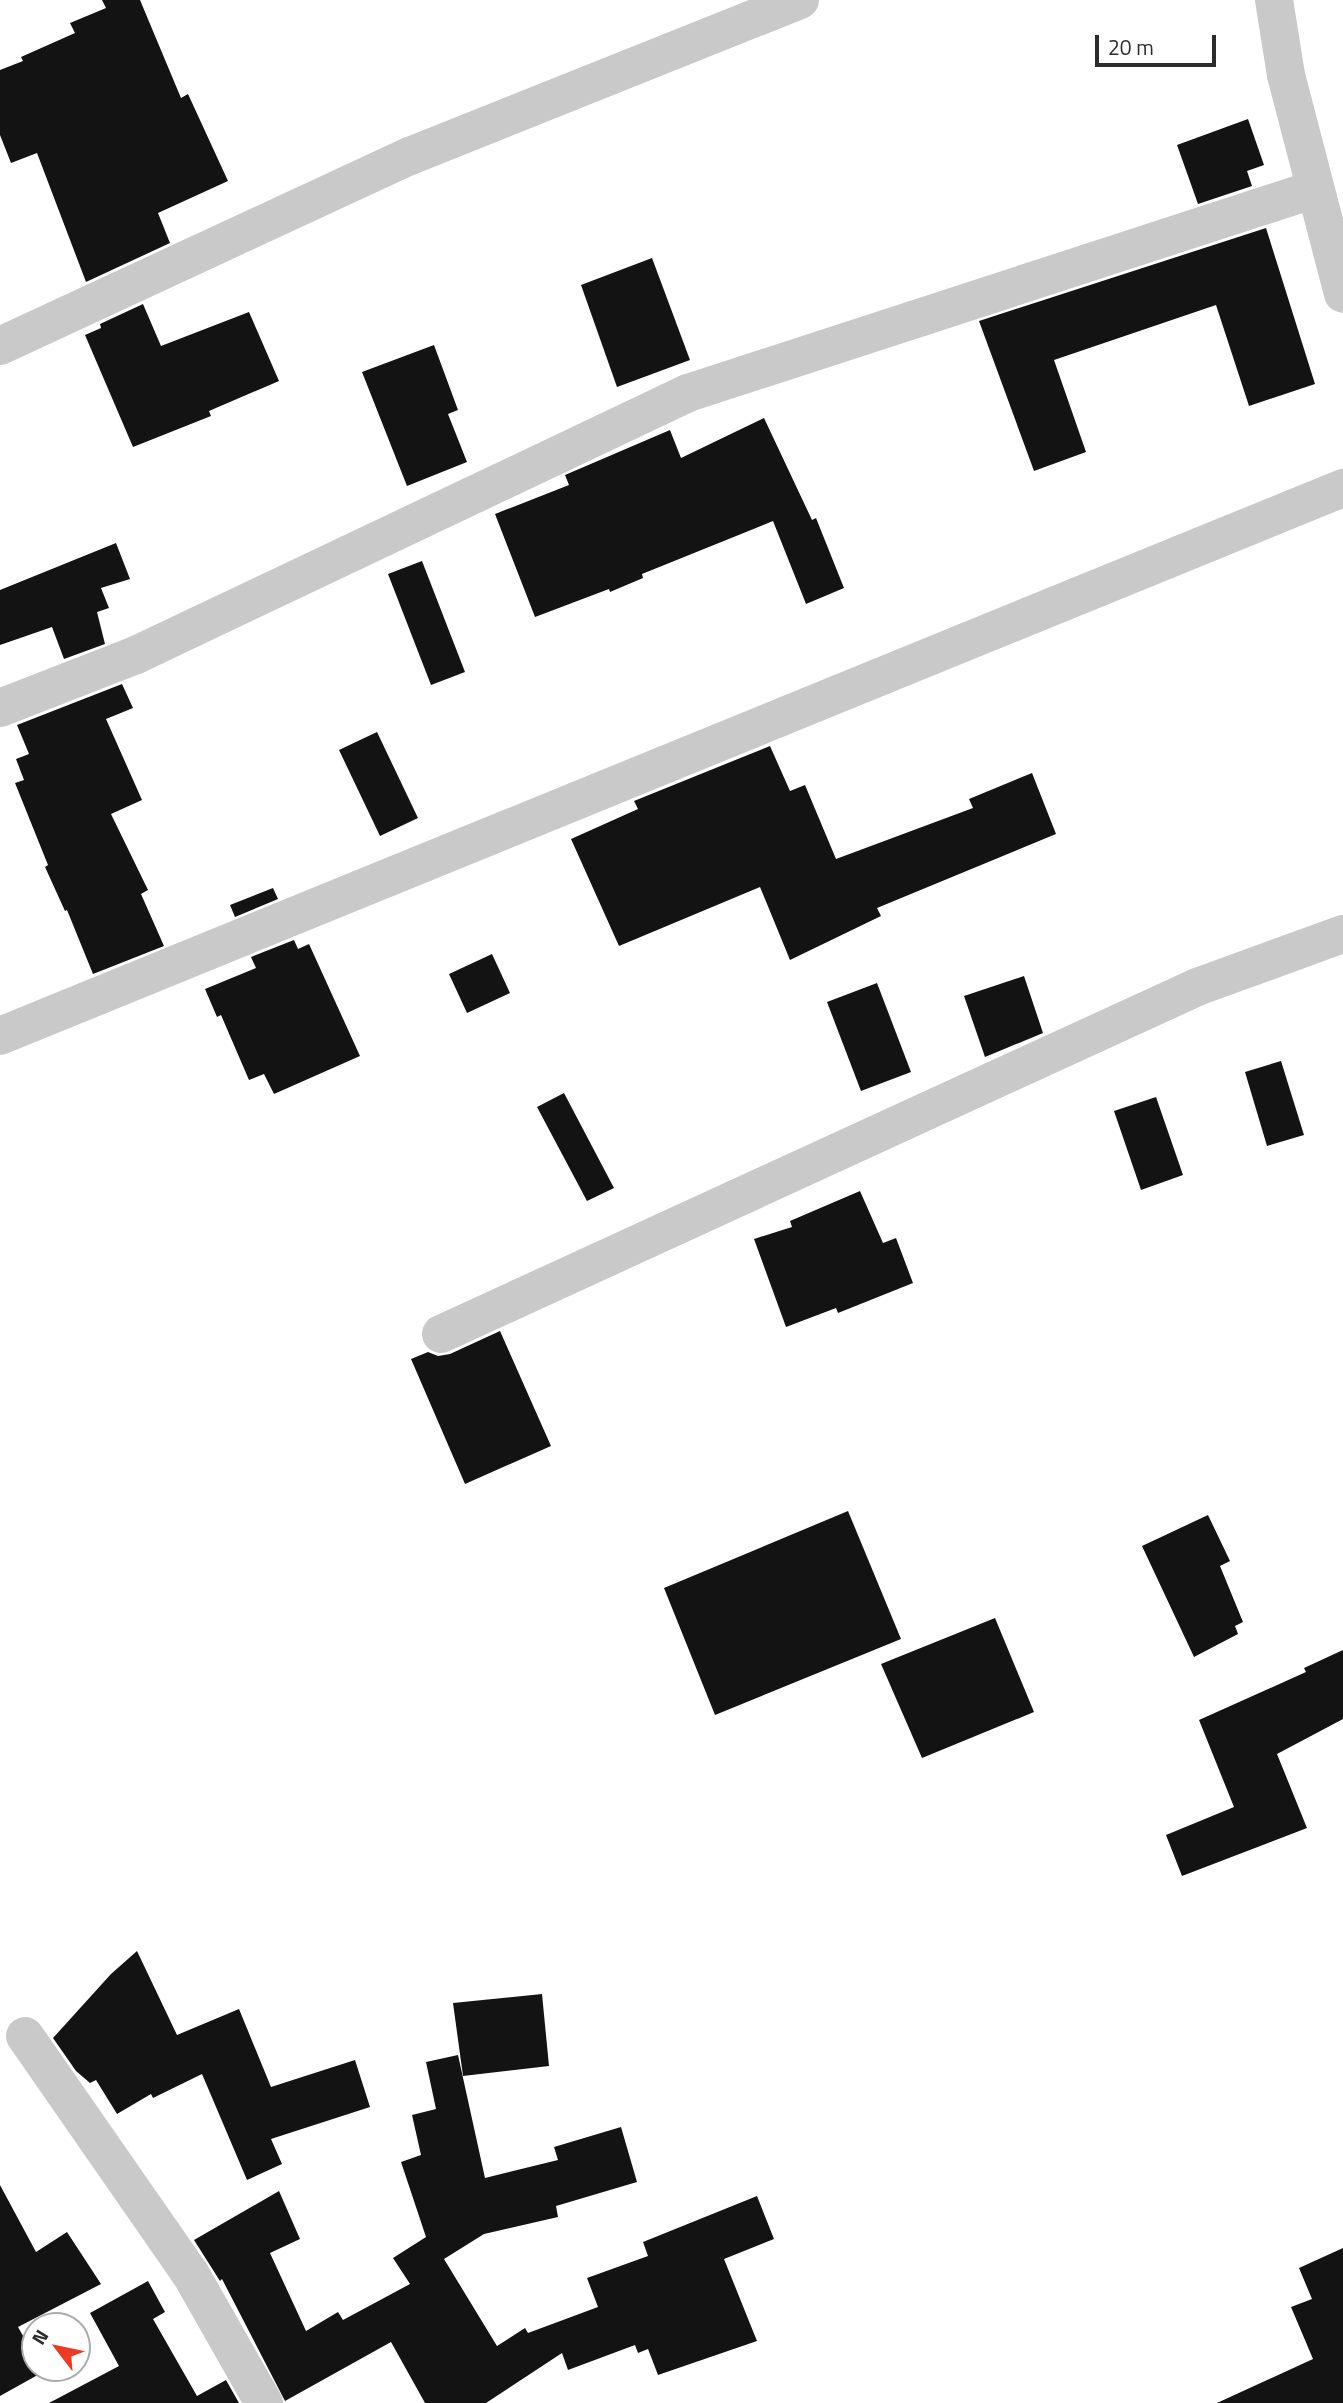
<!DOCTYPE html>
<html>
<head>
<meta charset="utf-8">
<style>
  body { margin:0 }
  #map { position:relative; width:1343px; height:2403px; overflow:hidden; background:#fff; font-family:"Titillium Web",sans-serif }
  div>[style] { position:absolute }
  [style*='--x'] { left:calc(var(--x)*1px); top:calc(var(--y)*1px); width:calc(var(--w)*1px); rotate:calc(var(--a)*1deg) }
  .building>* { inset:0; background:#131313 }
  .minor>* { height:38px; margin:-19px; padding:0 19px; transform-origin:19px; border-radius:19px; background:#c9c9c9 }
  span { translate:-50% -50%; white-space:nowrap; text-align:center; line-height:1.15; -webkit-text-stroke:7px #fff; paint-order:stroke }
  .north { position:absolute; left:21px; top:2312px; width:70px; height:70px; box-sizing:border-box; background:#fff; border:2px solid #ababab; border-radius:50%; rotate:302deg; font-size:19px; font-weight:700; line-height:28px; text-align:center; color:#2c2c2c }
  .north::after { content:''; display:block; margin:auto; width:24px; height:32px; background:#ef3922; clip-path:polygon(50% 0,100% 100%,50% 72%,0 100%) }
  .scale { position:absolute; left:1095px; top:35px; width:121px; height:32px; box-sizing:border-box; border:4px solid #2c2c2c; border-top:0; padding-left:9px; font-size:21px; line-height:24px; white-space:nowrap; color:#2c2c2c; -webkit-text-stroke:5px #fff; paint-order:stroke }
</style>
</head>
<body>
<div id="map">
  <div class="building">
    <i style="clip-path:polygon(102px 0,140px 0,181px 98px,188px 94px,228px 181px,158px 213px,170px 243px,86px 282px,37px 153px,11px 163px,0 135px,0 70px,23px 61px,21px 57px,75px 33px,70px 23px,106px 8px)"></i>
    <i style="clip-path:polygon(1248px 119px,1264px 165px,1247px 171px,1252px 186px,1198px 204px,1177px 145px)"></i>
    <i style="clip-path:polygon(1266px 228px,1315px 384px,1249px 406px,1216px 305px,1054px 360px,1086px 452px,1034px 471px,979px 321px)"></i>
    <i style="clip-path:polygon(652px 258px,690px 360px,617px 387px,581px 285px)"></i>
    <i style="clip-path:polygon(143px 304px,161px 346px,249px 312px,279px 381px,209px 411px,211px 416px,133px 447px,85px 335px,101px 328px,100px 324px)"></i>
    <i style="clip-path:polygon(434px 345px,458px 410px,448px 414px,467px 462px,407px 486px,362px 372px)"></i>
    <i style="clip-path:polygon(764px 418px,812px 520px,816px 518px,844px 588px,806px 604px,773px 521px,642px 574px,643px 578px,610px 592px,609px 589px,535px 617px,495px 514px,569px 485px,565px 475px,670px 430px,681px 458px)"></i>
    <i style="clip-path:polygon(116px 543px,130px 579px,101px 588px,109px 608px,97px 612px,105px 644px,64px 659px,52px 627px,0 645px,0 590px)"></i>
    <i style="clip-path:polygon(422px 561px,465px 672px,431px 685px,388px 574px)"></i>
    <i style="clip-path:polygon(122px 684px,133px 708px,106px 719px,142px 800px,111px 814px,148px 890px,141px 894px,164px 946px,93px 974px,67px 910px,65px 911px,45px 867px,48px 865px,15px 783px,24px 780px,16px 759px,29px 754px,17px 725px)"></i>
    <i style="clip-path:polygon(377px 732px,418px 818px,380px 836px,339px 750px)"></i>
    <i style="clip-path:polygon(770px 746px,790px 791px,805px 785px,836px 859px,973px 808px,969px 799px,1032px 773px,1056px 834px,877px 908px,881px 916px,790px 960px,760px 887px,619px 946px,571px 839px,638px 809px,634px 801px)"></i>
    <i style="clip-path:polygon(273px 888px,278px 899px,235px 917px,230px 905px)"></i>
    <i style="clip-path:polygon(294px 940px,298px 949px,309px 944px,360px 1056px,274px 1094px,264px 1074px,249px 1080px,221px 1015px,217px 1017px,205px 989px,256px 968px,251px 957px)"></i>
    <i style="clip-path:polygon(492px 954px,510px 993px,467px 1013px,449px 974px)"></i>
    <i style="clip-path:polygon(1024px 976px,1043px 1033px,985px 1057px,964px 996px)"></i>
    <i style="clip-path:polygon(877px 983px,911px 1072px,861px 1091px,827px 1002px)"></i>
    <i style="clip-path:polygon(1281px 1061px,1304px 1135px,1267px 1146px,1245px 1072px)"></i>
    <i style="clip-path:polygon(564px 1093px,614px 1188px,587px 1201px,537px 1107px)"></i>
    <i style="clip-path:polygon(1156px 1097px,1183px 1175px,1141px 1190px,1114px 1111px)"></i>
    <i style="clip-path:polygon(860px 1191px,883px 1243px,896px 1238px,913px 1283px,838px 1313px,836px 1308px,786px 1327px,754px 1239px,792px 1227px,790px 1221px)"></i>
    <i style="clip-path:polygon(500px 1331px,551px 1446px,465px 1484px,411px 1359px,428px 1352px,438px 1356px,450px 1354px)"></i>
    <i style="clip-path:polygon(848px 1511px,901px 1639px,715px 1715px,664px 1588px)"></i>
    <i style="clip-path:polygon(1208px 1515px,1230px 1561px,1220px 1566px,1243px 1622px,1235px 1626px,1238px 1634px,1194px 1657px,1142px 1546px)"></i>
    <i style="clip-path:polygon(995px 1618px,1034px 1712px,922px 1758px,881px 1664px)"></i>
    <i style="clip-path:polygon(1343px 1650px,1343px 1719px,1277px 1754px,1307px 1828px,1182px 1876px,1166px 1835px,1234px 1807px,1199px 1720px,1306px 1672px,1304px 1668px)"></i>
    <i style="clip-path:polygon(137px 1951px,177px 2035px,239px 2009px,271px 2087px,355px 2060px,370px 2107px,271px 2139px,282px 2164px,247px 2180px,202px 2074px,153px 2098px,151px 2094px,117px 2114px,96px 2080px,90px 2083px,76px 2071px,53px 2038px,111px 1974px)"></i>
    <i style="clip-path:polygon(542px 1994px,549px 2066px,463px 2076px,453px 2003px)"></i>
    <i style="clip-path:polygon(458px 2055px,485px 2178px,558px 2160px,554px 2147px,621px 2127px,637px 2182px,556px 2206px,558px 2217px,484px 2234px,444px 2259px,497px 2346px,525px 2328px,528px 2333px,598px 2307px,587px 2278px,648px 2256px,643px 2242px,757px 2196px,774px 2239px,724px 2259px,757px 2341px,658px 2375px,648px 2349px,638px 2353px,635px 2345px,568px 2370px,562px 2353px,486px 2403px,425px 2403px,391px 2342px,285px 2401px,222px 2279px,220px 2281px,194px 2240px,279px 2191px,300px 2239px,270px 2253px,306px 2331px,338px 2312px,343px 2320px,410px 2284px,393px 2258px,426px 2237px,401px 2162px,421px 2155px,412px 2115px,436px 2109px,426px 2062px)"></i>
    <i style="clip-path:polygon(0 2185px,36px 2252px,67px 2232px,101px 2284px,18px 2327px,35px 2357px,35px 2368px,41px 2368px,43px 2372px,0 2396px)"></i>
    <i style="clip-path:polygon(1343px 2248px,1343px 2403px,1217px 2403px,1313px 2359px,1291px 2307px,1312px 2299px,1299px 2268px)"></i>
    <i style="clip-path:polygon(148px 2281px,165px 2312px,153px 2319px,197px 2396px,226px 2380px,239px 2403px,49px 2403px,119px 2366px,90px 2313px)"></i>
  </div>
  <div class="minor">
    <i style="--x:1274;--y:0;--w:76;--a:80.9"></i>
    <i style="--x:1286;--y:75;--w:226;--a:75.4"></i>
    <i style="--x:0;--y:346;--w:452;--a:-24.9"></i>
    <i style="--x:410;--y:156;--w:420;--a:-21.8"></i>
    <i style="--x:0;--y:708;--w:146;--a:-21.3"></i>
    <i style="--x:136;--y:655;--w:611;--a:-25.39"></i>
    <i style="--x:688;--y:393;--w:659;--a:-18.02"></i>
    <i style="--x:0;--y:1036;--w:1451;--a:-22.2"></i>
    <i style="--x:441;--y:1334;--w:832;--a:-24.65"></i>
    <i style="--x:1197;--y:987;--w:155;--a:-20"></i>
    <i style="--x:25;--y:2036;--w:289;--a:55.2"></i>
    <i style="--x:190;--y:2273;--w:150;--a:60.4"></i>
  </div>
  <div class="north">N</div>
  <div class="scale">20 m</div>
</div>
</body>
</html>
